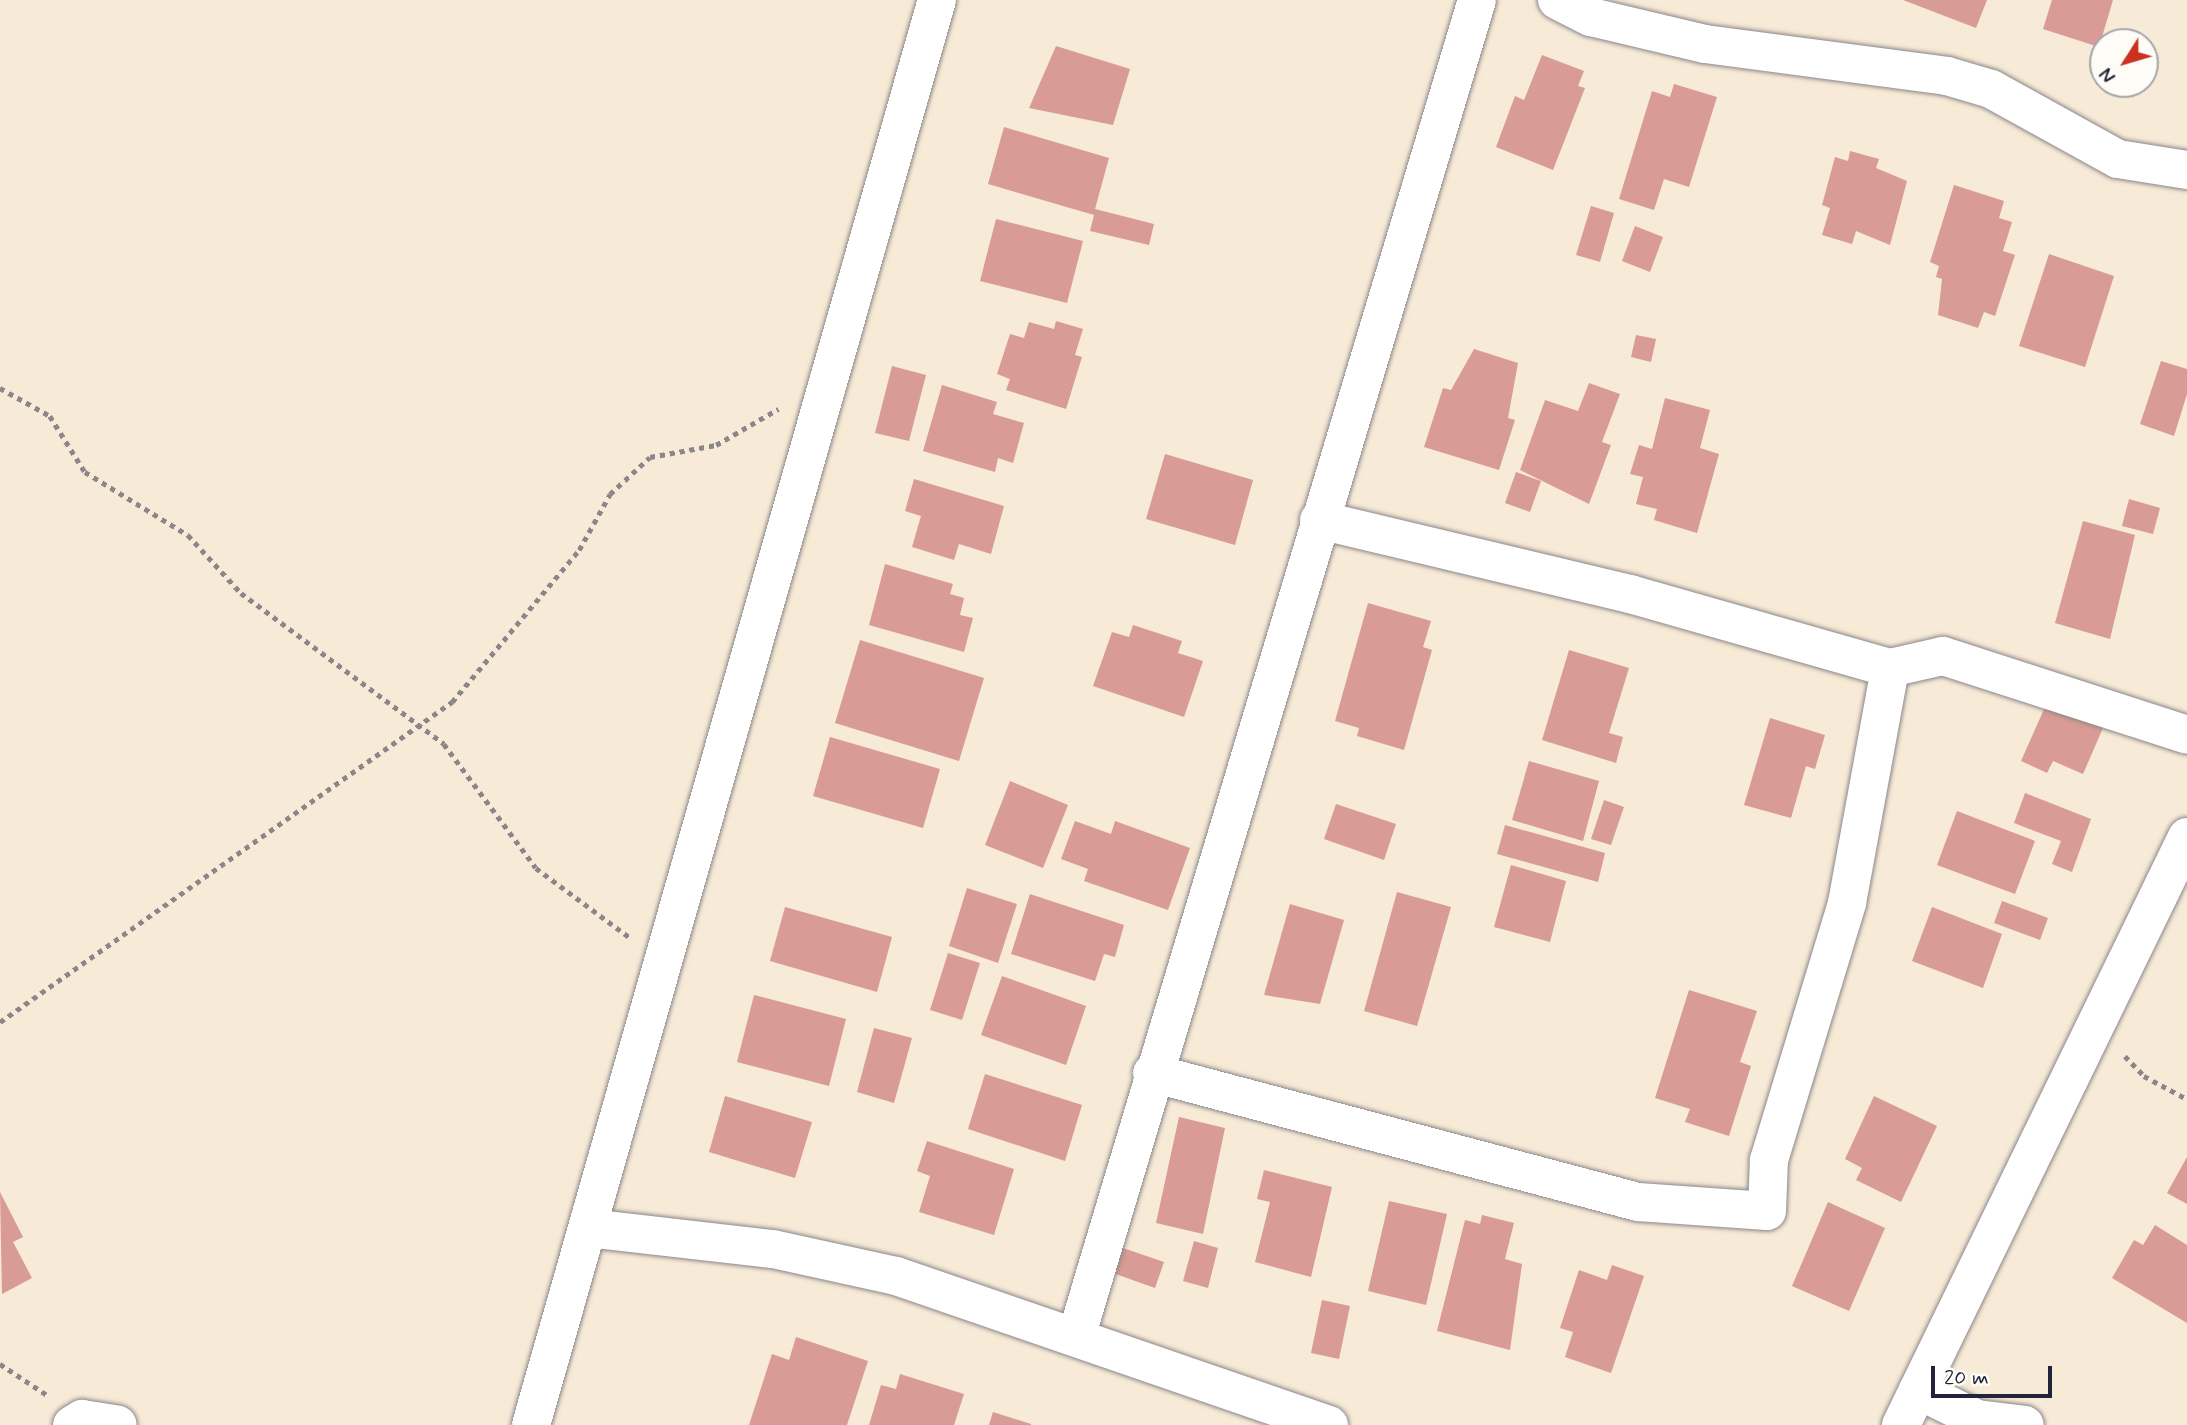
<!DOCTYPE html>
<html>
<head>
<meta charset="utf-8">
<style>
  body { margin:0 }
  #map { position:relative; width:2187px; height:1425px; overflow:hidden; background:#f7ead7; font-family:Mynerve,sans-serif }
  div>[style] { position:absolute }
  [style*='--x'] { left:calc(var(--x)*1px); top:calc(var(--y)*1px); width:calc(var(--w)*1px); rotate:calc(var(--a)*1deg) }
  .building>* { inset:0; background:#d89b95 }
  .path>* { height:4.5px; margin-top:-2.25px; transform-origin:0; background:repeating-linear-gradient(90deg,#8c8689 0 5px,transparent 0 10px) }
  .roads { filter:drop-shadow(0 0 2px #8c8689) drop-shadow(0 0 2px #8c8689) }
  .minor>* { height:38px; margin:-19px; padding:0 19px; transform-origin:19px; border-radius:19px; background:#fff }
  span { translate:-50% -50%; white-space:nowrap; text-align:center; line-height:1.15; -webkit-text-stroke:5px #fdfcf7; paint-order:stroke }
  .north { position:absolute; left:2089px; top:28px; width:70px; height:70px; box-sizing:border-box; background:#fdfcf7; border:2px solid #a5a5ac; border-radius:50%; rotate:233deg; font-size:19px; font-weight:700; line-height:28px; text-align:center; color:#22223b }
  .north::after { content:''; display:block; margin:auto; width:24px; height:32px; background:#c8321e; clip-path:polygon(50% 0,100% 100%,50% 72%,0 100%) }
  .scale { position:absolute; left:1931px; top:1366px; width:121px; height:32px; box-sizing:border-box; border:4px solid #22223b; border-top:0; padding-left:9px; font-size:21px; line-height:24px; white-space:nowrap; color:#22223b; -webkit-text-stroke:5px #fdfcf7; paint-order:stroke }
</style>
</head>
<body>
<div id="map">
  <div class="building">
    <i style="clip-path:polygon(1903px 0,1987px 0,1976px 28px)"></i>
    <i style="clip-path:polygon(2052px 0,2113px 0,2099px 47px,2043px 29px)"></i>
    <i style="clip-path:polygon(1056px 46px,1130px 69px,1113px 125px,1029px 108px)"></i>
    <i style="clip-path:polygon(1542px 55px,1584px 71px,1578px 86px,1585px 88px,1553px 170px,1496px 147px,1515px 96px,1524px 100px)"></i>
    <i style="clip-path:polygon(1674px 84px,1717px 97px,1689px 187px,1664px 179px,1654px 210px,1619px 199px,1652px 91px,1670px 97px)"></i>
    <i style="clip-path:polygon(1004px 127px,1109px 158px,1095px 209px,1154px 224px,1149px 245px,1090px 231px,1094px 215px,988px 184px)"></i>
    <i style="clip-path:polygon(1850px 151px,1879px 159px,1876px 168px,1907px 181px,1890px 245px,1856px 231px,1852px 244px,1822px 235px,1830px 208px,1822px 205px,1835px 157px,1848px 161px)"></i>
    <i style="clip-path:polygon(1954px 185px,2004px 201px,1999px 218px,2012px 222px,2003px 251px,2015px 255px,1995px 316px,1984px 312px,1978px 328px,1938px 315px,1942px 279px,1936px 277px,1939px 266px,1930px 262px)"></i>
    <i style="clip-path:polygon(1591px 206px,1614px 213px,1600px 262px,1576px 255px)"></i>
    <i style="clip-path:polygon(996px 219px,1083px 241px,1067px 303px,980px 281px)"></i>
    <i style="clip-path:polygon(1635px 226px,1663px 237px,1650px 272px,1622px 261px)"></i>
    <i style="clip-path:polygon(2049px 254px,2114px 276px,2085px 367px,2019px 346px)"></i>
    <i style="clip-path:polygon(1056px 321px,1083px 329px,1075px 355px,1082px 357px,1066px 409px,1006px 390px,1010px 379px,997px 374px,1010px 334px,1024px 338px,1029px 322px,1054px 329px)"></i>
    <i style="clip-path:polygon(1636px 335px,1656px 339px,1651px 362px,1631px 357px)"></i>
    <i style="clip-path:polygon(1474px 349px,1518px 363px,1508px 418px,1515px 420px,1499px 470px,1424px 447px,1443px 388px,1451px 390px)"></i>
    <i style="clip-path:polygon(2161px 361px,2187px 369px,2187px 394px,2174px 436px,2140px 424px)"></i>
    <i style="clip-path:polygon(892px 366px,926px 375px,909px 441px,875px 433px)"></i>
    <i style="clip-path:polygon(1589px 383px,1620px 394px,1602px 442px,1611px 445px,1589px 504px,1520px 470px,1545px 400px,1578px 411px)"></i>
    <i style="clip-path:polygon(942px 385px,997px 402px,993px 414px,1024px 423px,1013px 463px,998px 458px,995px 472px,923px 451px)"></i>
    <i style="clip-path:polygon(1665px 398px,1710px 410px,1700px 448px,1719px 454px,1697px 533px,1654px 520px,1657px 509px,1636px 504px,1643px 477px,1630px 474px,1639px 445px,1652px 449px)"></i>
    <i style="clip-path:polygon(1165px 454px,1253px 480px,1235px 545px,1146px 519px)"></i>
    <i style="clip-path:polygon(1516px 472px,1541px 481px,1530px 512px,1505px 503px)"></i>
    <i style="clip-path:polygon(914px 479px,1004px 506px,991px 554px,959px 544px,954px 560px,912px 547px,921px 516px,905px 511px)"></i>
    <i style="clip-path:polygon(2129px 499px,2160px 508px,2153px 534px,2122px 526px)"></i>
    <i style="clip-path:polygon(2083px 521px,2135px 535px,2110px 639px,2055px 623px)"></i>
    <i style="clip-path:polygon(885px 564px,953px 584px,950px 594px,964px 598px,960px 615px,973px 618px,964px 652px,869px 625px)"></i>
    <i style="clip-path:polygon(1368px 603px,1431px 621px,1423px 647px,1432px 650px,1404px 750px,1357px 736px,1359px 728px,1335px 721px)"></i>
    <i style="clip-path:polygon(1133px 625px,1182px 641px,1178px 653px,1203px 661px,1184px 717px,1093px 686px,1112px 632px,1129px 637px)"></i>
    <i style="clip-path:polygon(860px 640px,984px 678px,959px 761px,835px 723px)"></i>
    <i style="clip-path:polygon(1569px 650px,1629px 668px,1609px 733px,1623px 737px,1616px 763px,1542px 740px)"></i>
    <i style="clip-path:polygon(2049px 698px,2103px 728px,2083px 774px,2053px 761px,2047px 773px,2021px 761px)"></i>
    <i style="clip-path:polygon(1770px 718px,1825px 735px,1815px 769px,1806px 766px,1791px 818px,1744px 805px)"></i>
    <i style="clip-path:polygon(830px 737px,940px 769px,923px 828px,813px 796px)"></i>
    <i style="clip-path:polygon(1529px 761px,1599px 781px,1583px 841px,1512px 820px)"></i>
    <i style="clip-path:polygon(1010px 781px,1068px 805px,1043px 868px,985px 845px)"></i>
    <i style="clip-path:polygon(2025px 793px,2091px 819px,2072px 872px,2052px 864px,2061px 841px,2014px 823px)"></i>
    <i style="clip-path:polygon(1604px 800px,1624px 807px,1611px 845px,1591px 839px)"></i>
    <i style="clip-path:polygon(1336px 804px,1396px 824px,1384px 860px,1324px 839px)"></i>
    <i style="clip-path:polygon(1957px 811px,2035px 841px,2015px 894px,1937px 865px)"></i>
    <i style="clip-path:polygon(1075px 821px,1111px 834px,1115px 821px,1190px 848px,1168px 910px,1084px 881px,1088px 869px,1061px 859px)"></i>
    <i style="clip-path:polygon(1505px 825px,1605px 853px,1598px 882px,1497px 854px)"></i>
    <i style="clip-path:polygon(1511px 865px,1566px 881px,1550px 942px,1494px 927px)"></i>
    <i style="clip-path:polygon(967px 888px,1017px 904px,998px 963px,949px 946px)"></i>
    <i style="clip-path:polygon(1397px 892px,1451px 907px,1417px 1026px,1364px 1011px)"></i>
    <i style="clip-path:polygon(1030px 894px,1124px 925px,1115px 957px,1104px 954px,1095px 981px,1011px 954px)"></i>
    <i style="clip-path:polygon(2002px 901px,2048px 918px,2040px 940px,1994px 923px)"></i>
    <i style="clip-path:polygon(1290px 904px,1344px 920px,1320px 1004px,1264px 995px)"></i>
    <i style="clip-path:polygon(785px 907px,892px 937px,877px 992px,770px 961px)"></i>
    <i style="clip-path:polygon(1932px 907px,2002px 934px,1983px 988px,1912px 961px)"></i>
    <i style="clip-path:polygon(948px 953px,980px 963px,962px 1020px,930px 1010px)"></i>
    <i style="clip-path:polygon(1002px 976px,1086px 1006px,1066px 1065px,981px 1035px)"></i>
    <i style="clip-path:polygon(1689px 990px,1757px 1011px,1740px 1062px,1751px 1066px,1729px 1136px,1685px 1122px,1690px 1109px,1655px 1098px)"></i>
    <i style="clip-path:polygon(754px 995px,846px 1019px,829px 1086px,737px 1062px)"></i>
    <i style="clip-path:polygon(874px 1028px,912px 1038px,894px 1103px,857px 1092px)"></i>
    <i style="clip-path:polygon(985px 1074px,1082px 1105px,1065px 1161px,968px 1129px)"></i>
    <i style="clip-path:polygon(725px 1096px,812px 1122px,795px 1178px,709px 1152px)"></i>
    <i style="clip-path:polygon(1874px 1096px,1937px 1126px,1901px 1202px,1856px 1180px,1862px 1168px,1845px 1159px)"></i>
    <i style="clip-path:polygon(1179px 1117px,1225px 1128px,1203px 1234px,1156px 1223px)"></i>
    <i style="clip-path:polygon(927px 1141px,1014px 1169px,994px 1235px,919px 1212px,930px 1176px,917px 1171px)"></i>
    <i style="clip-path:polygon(2187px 1157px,2187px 1204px,2167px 1193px)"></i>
    <i style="clip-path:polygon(1264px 1170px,1332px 1187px,1311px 1277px,1255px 1262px,1270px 1202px,1257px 1199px)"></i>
    <i style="clip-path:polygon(0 1192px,23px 1237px,13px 1242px,32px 1278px,2px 1294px)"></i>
    <i style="clip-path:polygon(1389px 1201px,1447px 1214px,1426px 1305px,1368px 1291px)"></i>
    <i style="clip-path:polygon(1828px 1202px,1885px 1228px,1849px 1311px,1792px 1286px)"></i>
    <i style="clip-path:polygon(1482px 1215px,1514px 1223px,1505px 1259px,1522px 1264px,1510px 1350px,1437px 1331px,1465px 1220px,1480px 1224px)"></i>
    <i style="clip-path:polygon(2155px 1225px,2187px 1245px,2187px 1323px,2112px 1278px,2134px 1240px,2143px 1245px)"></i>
    <i style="clip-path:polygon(1194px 1241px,1218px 1248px,1208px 1288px,1183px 1281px)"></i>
    <i style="clip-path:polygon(1120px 1247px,1164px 1262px,1155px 1288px,1110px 1272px)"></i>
    <i style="clip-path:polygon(1612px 1265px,1644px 1276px,1611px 1373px,1565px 1357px,1573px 1332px,1560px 1328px,1579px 1270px,1607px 1280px)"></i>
    <i style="clip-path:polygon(1322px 1300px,1350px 1306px,1339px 1359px,1311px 1353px)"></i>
    <i style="clip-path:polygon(796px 1337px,868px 1361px,847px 1425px,749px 1425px,772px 1354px,789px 1360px)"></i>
    <i style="clip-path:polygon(900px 1374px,964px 1394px,954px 1425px,869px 1425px,881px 1385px,896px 1389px)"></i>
    <i style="clip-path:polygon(993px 1412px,1031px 1424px,1031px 1425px,989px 1425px)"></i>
  </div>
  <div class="path">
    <i style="--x:0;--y:388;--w:57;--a:29.2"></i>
    <i style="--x:50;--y:416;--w:66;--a:58"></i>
    <i style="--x:85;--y:472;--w:121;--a:31.5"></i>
    <i style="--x:188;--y:535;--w:79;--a:47.6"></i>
    <i style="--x:241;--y:593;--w:253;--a:36.6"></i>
    <i style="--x:444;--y:744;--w:154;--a:53.4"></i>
    <i style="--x:536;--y:868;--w:116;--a:36.6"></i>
    <i style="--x:0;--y:1022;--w:554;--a:-35.3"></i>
    <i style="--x:452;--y:702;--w:198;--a:-50.1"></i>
    <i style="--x:579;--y:550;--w:64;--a:-61"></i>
    <i style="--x:610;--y:494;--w:54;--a:-42.8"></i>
    <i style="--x:650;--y:457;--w:67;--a:-10.3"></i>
    <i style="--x:716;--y:445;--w:72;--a:-30.1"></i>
    <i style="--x:2125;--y:1056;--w:28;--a:46"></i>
    <i style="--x:2144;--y:1076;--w:49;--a:28.1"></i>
    <i style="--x:0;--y:1364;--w:56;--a:33.4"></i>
  </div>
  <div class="roads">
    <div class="minor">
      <i style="--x:1557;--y:0;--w:38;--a:27"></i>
      <i style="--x:1591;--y:17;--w:117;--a:13.3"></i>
      <i style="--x:1705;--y:44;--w:244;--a:7.5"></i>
      <i style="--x:1947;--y:76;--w:46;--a:16.5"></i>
      <i style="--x:1991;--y:89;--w:145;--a:28.9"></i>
      <i style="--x:2118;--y:159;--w:70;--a:9.1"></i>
      <i style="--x:1319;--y:520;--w:320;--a:13.4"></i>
      <i style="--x:1630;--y:594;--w:270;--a:15.9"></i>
      <i style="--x:1890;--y:668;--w:54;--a:-12.8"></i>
      <i style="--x:1943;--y:656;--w:256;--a:17.9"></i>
      <i style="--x:1152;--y:1073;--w:503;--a:14.87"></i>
      <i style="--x:1638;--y:1202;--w:129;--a:4"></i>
      <i style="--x:1767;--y:1211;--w:51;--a:-87.8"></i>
      <i style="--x:1769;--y:1160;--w:269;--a:-73.1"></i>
      <i style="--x:1847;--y:903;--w:239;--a:-79.6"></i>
      <i style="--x:588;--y:1228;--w:186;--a:6.5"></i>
      <i style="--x:773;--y:1249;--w:126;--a:12.4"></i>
      <i style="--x:896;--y:1276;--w:458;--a:19"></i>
      <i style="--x:1077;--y:1334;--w:1393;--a:-73.31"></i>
      <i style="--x:1918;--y:1390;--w:66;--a:26.2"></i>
      <i style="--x:1977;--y:1419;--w:48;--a:7.1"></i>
      <i style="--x:72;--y:1425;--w:12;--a:-31"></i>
      <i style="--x:82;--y:1419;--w:36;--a:9"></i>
      <i style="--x:531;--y:1425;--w:1482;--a:-74.1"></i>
      <i style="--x:1901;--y:1425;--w:654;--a:-64.06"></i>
    </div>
  </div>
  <div class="north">N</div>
  <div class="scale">20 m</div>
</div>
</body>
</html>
